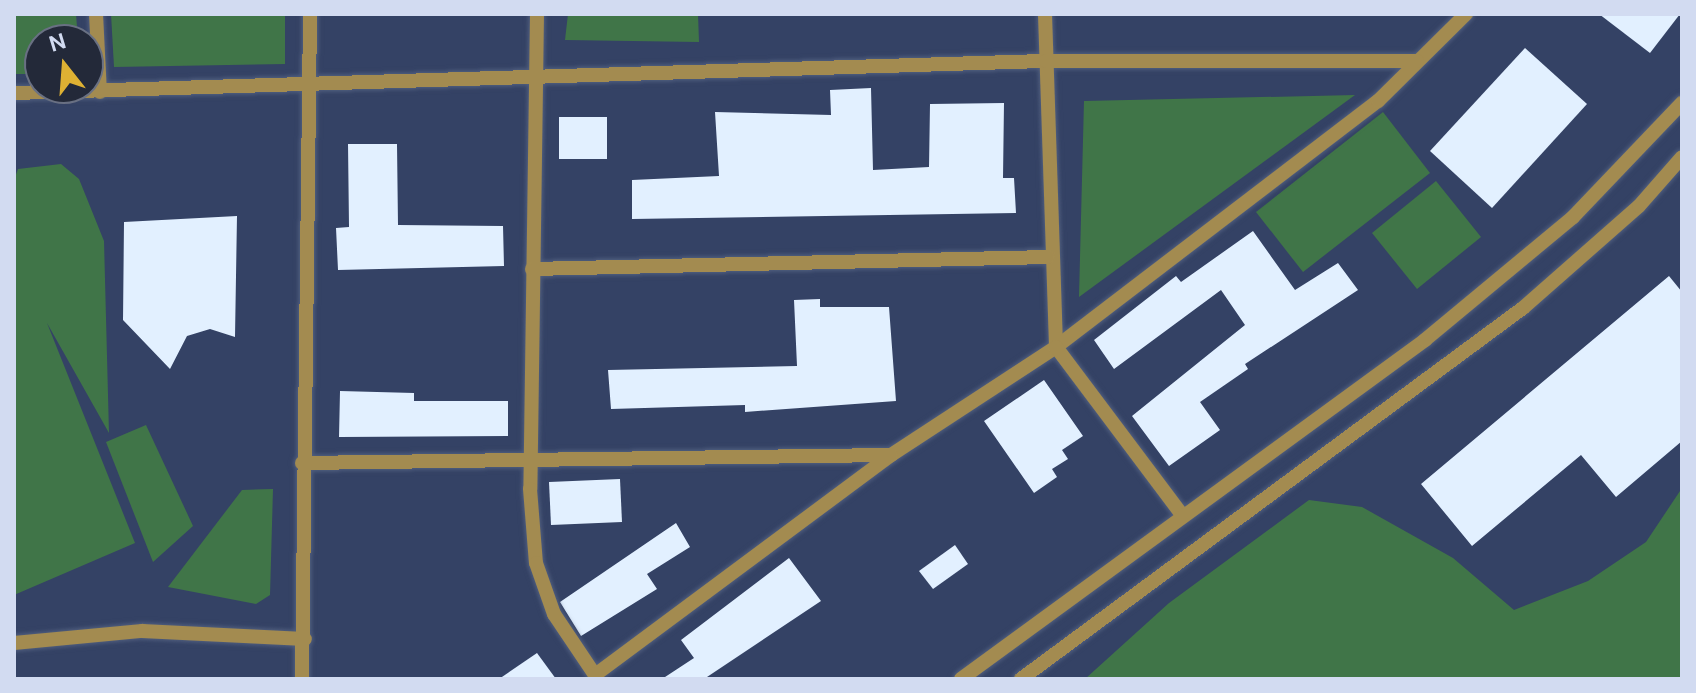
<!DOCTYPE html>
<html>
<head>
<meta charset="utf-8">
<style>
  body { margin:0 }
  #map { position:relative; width:1696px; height:693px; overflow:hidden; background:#344265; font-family:"DM Sans",sans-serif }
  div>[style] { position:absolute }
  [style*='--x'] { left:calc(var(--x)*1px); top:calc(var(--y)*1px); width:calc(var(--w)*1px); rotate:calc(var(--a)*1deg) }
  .green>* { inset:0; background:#407548 }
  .building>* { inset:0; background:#e2f0ff }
  .roads { filter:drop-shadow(0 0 2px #505e7e) drop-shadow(0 0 2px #505e7e) }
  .minor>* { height:14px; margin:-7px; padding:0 7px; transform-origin:7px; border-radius:7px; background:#a38b50 }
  span { translate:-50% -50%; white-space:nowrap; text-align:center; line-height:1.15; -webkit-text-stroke:8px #232939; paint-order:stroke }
  .frame { position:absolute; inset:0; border:16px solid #d2dbf1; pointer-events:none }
  .north { position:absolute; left:24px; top:24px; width:80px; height:80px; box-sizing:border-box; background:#232939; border:2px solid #697083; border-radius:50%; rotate:343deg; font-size:22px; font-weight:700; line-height:32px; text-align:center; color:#d2dbf1 }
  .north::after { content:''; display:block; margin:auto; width:28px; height:36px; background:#deb133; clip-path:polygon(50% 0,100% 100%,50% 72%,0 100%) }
</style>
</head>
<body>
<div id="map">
  <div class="green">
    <i style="clip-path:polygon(14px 14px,76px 14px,78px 40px,40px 40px,40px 74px,14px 74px)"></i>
    <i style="clip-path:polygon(111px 14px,285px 14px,285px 64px,114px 67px)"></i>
    <i style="clip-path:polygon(568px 14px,698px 14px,699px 42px,565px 40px)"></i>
    <i style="clip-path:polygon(1355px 95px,1079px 297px,1084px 101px)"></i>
    <i style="clip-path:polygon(1383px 112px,1430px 173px,1303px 272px,1256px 212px)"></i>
    <i style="clip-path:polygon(61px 164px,79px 179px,104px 241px,109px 433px,47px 323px,135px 543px,14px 595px,14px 180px,18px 169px)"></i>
    <i style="clip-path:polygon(1436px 181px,1481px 237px,1417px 289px,1372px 233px)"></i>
    <i style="clip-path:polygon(146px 425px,193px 526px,153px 562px,106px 442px)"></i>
    <i style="clip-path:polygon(1682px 488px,1682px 679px,1085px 679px,1169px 603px,1309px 500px,1362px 507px,1453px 558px,1514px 610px,1588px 581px,1646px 542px)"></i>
    <i style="clip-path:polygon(273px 489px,270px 595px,256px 604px,168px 587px,242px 490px)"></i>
  </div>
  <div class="building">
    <i style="clip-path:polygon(1599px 14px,1680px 14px,1650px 53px)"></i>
    <i style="clip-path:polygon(1525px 48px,1587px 104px,1492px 208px,1430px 151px)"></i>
    <i style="clip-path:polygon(871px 88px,873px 170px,929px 167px,930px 104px,1004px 103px,1003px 178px,1014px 178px,1016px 213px,632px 219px,632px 180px,719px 176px,715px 112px,831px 115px,830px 90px)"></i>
    <i style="clip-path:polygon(559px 117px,607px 117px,607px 159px,559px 159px)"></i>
    <i style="clip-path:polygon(348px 144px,397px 144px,398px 225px,503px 226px,504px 266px,338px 270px,336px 228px,349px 227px)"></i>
    <i style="clip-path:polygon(237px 216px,235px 337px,210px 329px,187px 336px,170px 369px,123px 320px,124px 222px)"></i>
    <i style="clip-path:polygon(1253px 231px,1295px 290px,1338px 263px,1358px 290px,1245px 364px,1248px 369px,1200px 402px,1220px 430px,1169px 466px,1132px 416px,1245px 325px,1221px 290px,1114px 369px,1094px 340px,1176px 276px,1181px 282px)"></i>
    <i style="clip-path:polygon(1669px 276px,1682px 292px,1682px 441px,1616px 497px,1581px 455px,1472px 546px,1421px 484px)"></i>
    <i style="clip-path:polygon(820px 299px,820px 307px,889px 307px,896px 401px,745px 412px,745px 405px,611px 409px,608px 370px,797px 366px,794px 300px)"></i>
    <i style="clip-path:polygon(1044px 380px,1083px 436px,1062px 450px,1068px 459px,1052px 469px,1057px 477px,1034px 493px,984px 421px)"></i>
    <i style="clip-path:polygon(340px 391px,414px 393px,414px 401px,508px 401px,508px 436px,339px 437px)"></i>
    <i style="clip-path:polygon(620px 479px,622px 522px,551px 525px,549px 482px)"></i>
    <i style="clip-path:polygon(676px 523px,690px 547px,647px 574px,657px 589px,581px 636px,560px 602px)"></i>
    <i style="clip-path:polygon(955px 545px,968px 564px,933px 589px,919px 571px)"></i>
    <i style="clip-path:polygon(789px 558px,821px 601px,704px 679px,662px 679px,694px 658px,681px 640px)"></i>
    <i style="clip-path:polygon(537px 653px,556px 679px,499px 679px)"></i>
  </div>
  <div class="roads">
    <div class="minor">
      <i style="--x:96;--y:14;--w:78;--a:87.1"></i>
      <i style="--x:537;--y:14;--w:475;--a:90.8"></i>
      <i style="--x:530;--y:489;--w:74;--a:85.4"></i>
      <i style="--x:536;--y:563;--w:54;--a:70.6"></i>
      <i style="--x:554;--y:614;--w:73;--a:56.1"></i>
      <i style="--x:595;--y:675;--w:369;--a:-36.6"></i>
      <i style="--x:891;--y:455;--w:197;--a:-33.2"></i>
      <i style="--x:1056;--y:347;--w:405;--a:-37.4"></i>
      <i style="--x:1378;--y:101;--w:124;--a:-44.7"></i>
      <i style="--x:1045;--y:14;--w:333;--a:88.1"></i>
      <i style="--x:1056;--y:347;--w:211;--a:53.1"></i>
      <i style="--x:14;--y:93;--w:1032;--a:-1.78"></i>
      <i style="--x:1046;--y:61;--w:371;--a:0"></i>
      <i style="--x:532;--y:269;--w:516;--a:-1.33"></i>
      <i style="--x:302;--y:463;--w:589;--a:-0.78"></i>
      <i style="--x:14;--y:643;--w:129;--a:-5.4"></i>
      <i style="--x:142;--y:631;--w:163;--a:2.8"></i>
      <i style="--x:302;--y:679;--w:665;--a:-89.31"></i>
      <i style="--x:961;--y:679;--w:575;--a:-36.15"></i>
      <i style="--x:1425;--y:340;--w:192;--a:-39.7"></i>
      <i style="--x:1573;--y:217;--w:158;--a:-46.3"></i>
      <i style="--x:1021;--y:679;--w:624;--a:-36.47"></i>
      <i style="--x:1523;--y:308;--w:154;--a:-41.3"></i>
      <i style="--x:1639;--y:206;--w:65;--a:-48.7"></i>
    </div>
  </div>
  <div class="frame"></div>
  <div class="north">N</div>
</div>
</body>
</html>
